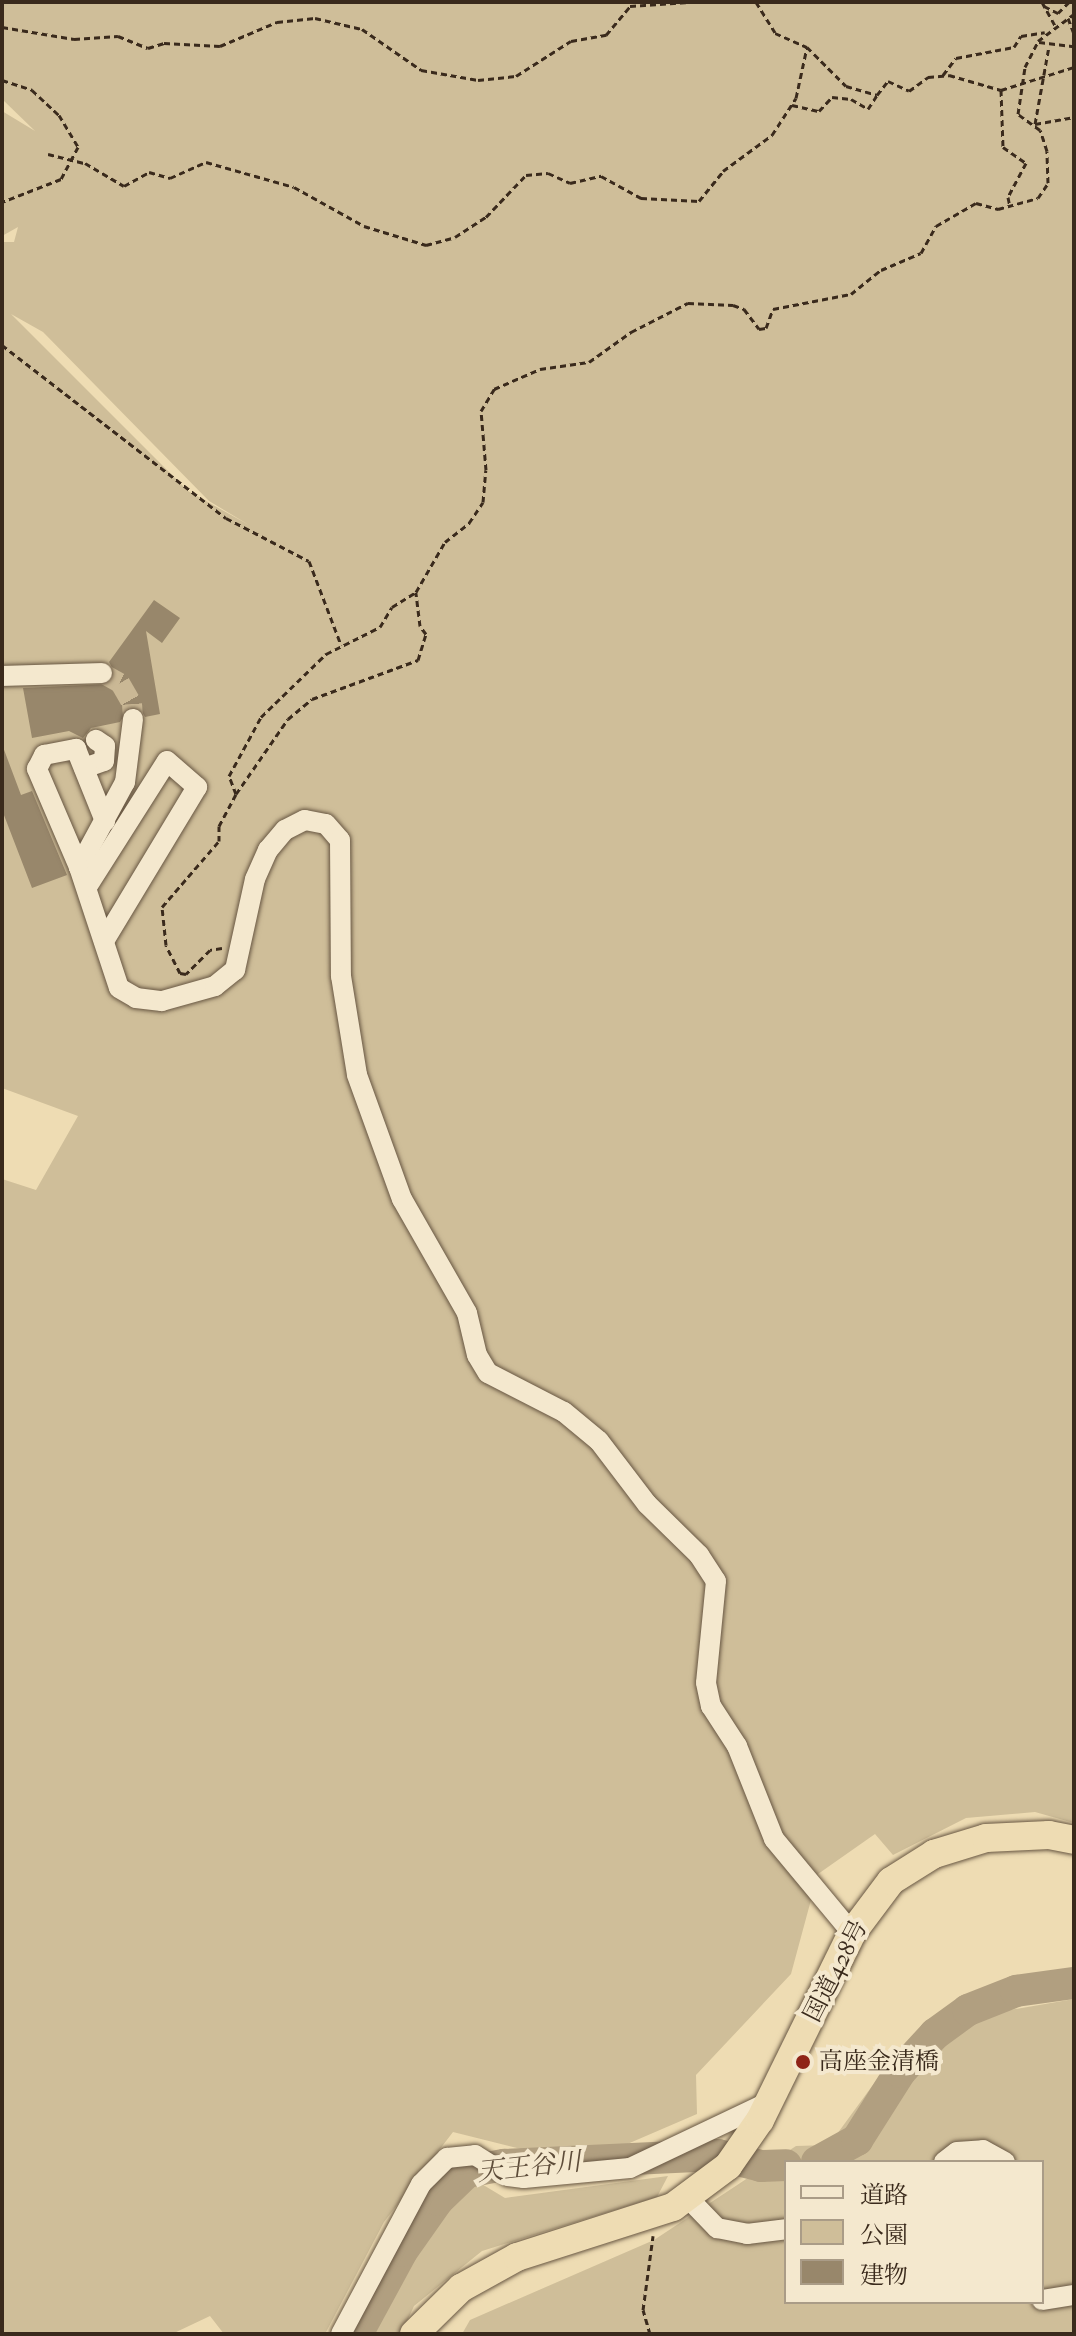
<!DOCTYPE html>
<html>
<head>
<meta charset="utf-8">
<style>
  body { margin:0 }
  #map { position:relative; width:1076px; height:2336px; overflow:hidden; background:#eedcb3; font-family:"IM FELL French Canon","Noto Serif JP",serif }
  div>[style] { position:absolute }
  [style*='--x'] { left:calc(var(--x)*1px); top:calc(var(--y)*1px); width:calc(var(--w)*1px); rotate:calc(var(--a)*1deg) }
  .green>* { inset:0; background:#cfbe99 }
  .river>* { height:32px; margin:-16px; padding:0 16px; transform-origin:16px; border-radius:16px; background:#b19f80 }
  .building>* { inset:0; background:#98876b }
  .minor-tunnel>* { height:20px; margin-top:-10px; transform-origin:0; background:repeating-linear-gradient(90deg,#cab895 0 20px,transparent 0 30px) }
  .path>* { height:3px; margin-top:-1.5px; transform-origin:0; background:repeating-linear-gradient(90deg,#3a2a1c 0 6px,transparent 0 10px) }
  .roads { filter:drop-shadow(0 0 2px #675642) drop-shadow(0 0 2px #675642) }
  .minor>* { height:20px; margin:-10px; padding:0 10px; transform-origin:10px; border-radius:10px; background:#f4e8ce }
  .highway>* { height:28px; margin:-14px; padding:0 14px; transform-origin:14px; border-radius:14px; background:#eedcb3 }
  .dots>* { width:22px; height:22px; translate:-50% -50%; box-sizing:border-box; border:4px solid #f4e8ce; border-radius:50% }
  span { translate:-50% -50%; white-space:nowrap; text-align:center; line-height:1.15; -webkit-text-stroke:8px #f4e8ce; paint-order:stroke }
  .street-label { font-size:24px; color:#3a2a1c }
  .poi-label { font-size:24px; color:#3a2a1c }
  .left { translate:0 -50%; text-align:left }
  .water-label { font-size:26px; color:#5e4d3a; font-style:italic }
  .frame { position:absolute; inset:0; border:4px solid #3a2a1c; pointer-events:none }
  .legend { position:absolute; left:784px; top:2160px; width:260px; height:144px; box-sizing:border-box; background:#f4e8ce; border:2px solid #aa9c87; margin:0; padding:10px 14px; list-style:none; font-size:24px; color:#3a2a1c }
  .legend li { display:flex; align-items:center; gap:16px; height:40px }
  .legend b { width:40px; border:2px solid #aa9c87 }
</style>
</head>
<body>
<div id="map">
  <div class="green">
    <i style="clip-path:polygon(evenodd,2px 2px,1074px 2px,1074px 1823px,1035px 1812px,966px 1818px,893px 1855px,875px 1834px,818px 1874px,791px 1974px,696px 2075px,697px 2114px,625px 2145px,537px 2153px,453px 2132px,384px 2222px,325px 2334px,224px 2334px,210px 2316px,172px 2334px,2px 2334px,2px 1179px,36px 1190px,78px 1116px,2px 1088px,2px 242px,14px 242px,18px 227px,2px 236px,2px 111px,35px 131px,2px 99px,2px 2px,11px 314px,43px 332px,209px 501px,249px 525px,188px 491px,11px 314px)"></i>
    <i style="clip-path:polygon(evenodd,1074px 1999px,1074px 2334px,462px 2334px,470px 2320px,654px 2240px,796px 2146px,829px 2145px,894px 2056px,986px 2014px,1074px 1999px,786px 2162px,1042px 2162px,1042px 2302px,786px 2302px,786px 2162px)"></i>
    <i style="clip-path:polygon(668px 2176px,657px 2197px,482px 2251px,414px 2306px,401px 2334px,357px 2334px,436px 2196px,475px 2180px,505px 2198px)"></i>
  </div>
  <div class="river">
    <i style="--x:817;--y:2162;--w:46;--a:-28.8"></i>
    <i style="--x:857;--y:2140;--w:80;--a:-57.7"></i>
    <i style="--x:900;--y:2072;--w:52;--a:-47.4"></i>
    <i style="--x:935;--y:2034;--w:41;--a:-36"></i>
    <i style="--x:968;--y:2010;--w:52;--a:-21.6"></i>
    <i style="--x:1016;--y:1991;--w:59;--a:-7.9"></i>
    <i style="--x:357;--y:2334;--w:94;--a:-61.5"></i>
    <i style="--x:402;--y:2251;--w:62;--a:-54.8"></i>
    <i style="--x:438;--y:2200;--w:40;--a:-44"></i>
    <i style="--x:467;--y:2172;--w:38;--a:-11"></i>
    <i style="--x:504;--y:2165;--w:214;--a:-2.7"></i>
    <i style="--x:718;--y:2155;--w:44;--a:14.3"></i>
    <i style="--x:761;--y:2166;--w:25;--a:-2"></i>
  </div>
  <div class="building">
    <i style="clip-path:polygon(154px 600px,180px 618px,162px 643px,146px 631px,160px 714px,145px 717px,140px 708px,129px 707px,120px 722px,91px 728px,83px 738px,69px 731px,32px 738px,23px 688px,109px 684px,115px 673px,109px 662px)"></i>
    <i style="clip-path:polygon(3px 747px,21px 795px,32px 791px,67px 875px,32px 888px,2px 810px)"></i>
  </div>
  <div class="minor-tunnel">
    <i style="--x:102;--y:673;--w:21;--a:29"></i>
    <i style="--x:120;--y:683;--w:24;--a:60"></i>
    <i style="--x:132;--y:704;--w:15;--a:86"></i>
  </div>
  <div class="path">
    <i style="--x:756;--y:2;--w:36;--a:58"></i>
    <i style="--x:775;--y:33;--w:35;--a:24"></i>
    <i style="--x:807;--y:47;--w:55;--a:45"></i>
    <i style="--x:846;--y:86;--w:32;--a:16"></i>
    <i style="--x:877;--y:95;--w:18;--a:-52"></i>
    <i style="--x:888;--y:81;--w:23;--a:25"></i>
    <i style="--x:909;--y:91;--w:24;--a:-36"></i>
    <i style="--x:928;--y:77;--w:21;--a:-5"></i>
    <i style="--x:949;--y:75;--w:54;--a:16.1"></i>
    <i style="--x:1001;--y:90;--w:77;--a:-17.5"></i>
    <i style="--x:1042;--y:2;--w:29;--a:61"></i>
    <i style="--x:1044;--y:6;--w:16;--a:27"></i>
    <i style="--x:1058;--y:13;--w:16;--a:-45"></i>
    <i style="--x:1068;--y:18;--w:17;--a:69"></i>
    <i style="--x:2;--y:27;--w:73;--a:9.5"></i>
    <i style="--x:74;--y:39;--w:44;--a:-3.9"></i>
    <i style="--x:118;--y:36;--w:32;--a:22"></i>
    <i style="--x:148;--y:48;--w:17;--a:-17"></i>
    <i style="--x:164;--y:43;--w:56;--a:3.1"></i>
    <i style="--x:220;--y:46;--w:62;--a:-22.8"></i>
    <i style="--x:277;--y:22;--w:38;--a:-6"></i>
    <i style="--x:315;--y:18;--w:48;--a:13.2"></i>
    <i style="--x:362;--y:29;--w:72;--a:34.8"></i>
    <i style="--x:421;--y:70;--w:58;--a:10"></i>
    <i style="--x:478;--y:80;--w:38;--a:-6"></i>
    <i style="--x:516;--y:76;--w:65;--a:-32.5"></i>
    <i style="--x:571;--y:41;--w:36;--a:-10"></i>
    <i style="--x:606;--y:35;--w:38;--a:-50"></i>
    <i style="--x:630;--y:6;--w:59;--a:-3.9"></i>
    <i style="--x:1039;--y:42;--w:35;--a:7"></i>
    <i style="--x:943;--y:75;--w:21;--a:-53"></i>
    <i style="--x:956;--y:58;--w:59;--a:-10.7"></i>
    <i style="--x:1014;--y:47;--w:13;--a:-58"></i>
    <i style="--x:1021;--y:36;--w:24;--a:-9"></i>
    <i style="--x:2;--y:80;--w:32;--a:18"></i>
    <i style="--x:32;--y:90;--w:37;--a:43"></i>
    <i style="--x:59;--y:115;--w:37;--a:59"></i>
    <i style="--x:78;--y:147;--w:36;--a:118"></i>
    <i style="--x:61;--y:179;--w:63;--a:158.7"></i>
    <i style="--x:1001;--y:90;--w:57;--a:88"></i>
    <i style="--x:1003;--y:147;--w:28;--a:35"></i>
    <i style="--x:1026;--y:163;--w:38;--a:118"></i>
    <i style="--x:1008;--y:197;--w:10;--a:79"></i>
    <i style="--x:792;--y:105;--w:28;--a:13"></i>
    <i style="--x:819;--y:111;--w:19;--a:-47"></i>
    <i style="--x:832;--y:97;--w:19;--a:6"></i>
    <i style="--x:851;--y:99;--w:20;--a:30"></i>
    <i style="--x:868;--y:109;--w:17;--a:-57"></i>
    <i style="--x:1035;--y:124;--w:79;--a:-79.8"></i>
    <i style="--x:1035;--y:124;--w:40;--a:-10"></i>
    <i style="--x:48;--y:154;--w:38;--a:14"></i>
    <i style="--x:85;--y:163;--w:45;--a:30.5"></i>
    <i style="--x:124;--y:186;--w:29;--a:-29"></i>
    <i style="--x:149;--y:172;--w:22;--a:16"></i>
    <i style="--x:170;--y:178;--w:39;--a:-24"></i>
    <i style="--x:206;--y:162;--w:91;--a:15.9"></i>
    <i style="--x:294;--y:187;--w:80;--a:29.1"></i>
    <i style="--x:364;--y:226;--w:65;--a:17"></i>
    <i style="--x:426;--y:245;--w:30;--a:-15"></i>
    <i style="--x:455;--y:237;--w:37;--a:-33"></i>
    <i style="--x:486;--y:217;--w:58;--a:-46.4"></i>
    <i style="--x:526;--y:175;--w:22;--a:-5"></i>
    <i style="--x:548;--y:173;--w:24;--a:24"></i>
    <i style="--x:570;--y:183;--w:32;--a:-13"></i>
    <i style="--x:601;--y:176;--w:46;--a:28.8"></i>
    <i style="--x:641;--y:198;--w:58;--a:3"></i>
    <i style="--x:699;--y:201;--w:38;--a:-51"></i>
    <i style="--x:723;--y:171;--w:61;--a:-36.3"></i>
    <i style="--x:772;--y:135;--w:44;--a:-57"></i>
    <i style="--x:796;--y:98;--w:52;--a:-77.8"></i>
    <i style="--x:2;--y:345;--w:283;--a:37.7"></i>
    <i style="--x:226;--y:518;--w:93;--a:27.4"></i>
    <i style="--x:309;--y:561;--w:90;--a:69.1"></i>
    <i style="--x:236;--y:794;--w:91;--a:-55.3"></i>
    <i style="--x:288;--y:719;--w:31;--a:-40"></i>
    <i style="--x:312;--y:699;--w:113;--a:-20.2"></i>
    <i style="--x:418;--y:660;--w:27;--a:-73"></i>
    <i style="--x:426;--y:634;--w:10;--a:-127"></i>
    <i style="--x:420;--y:626;--w:34;--a:-97"></i>
    <i style="--x:222;--y:948;--w:12;--a:171"></i>
    <i style="--x:210;--y:950;--w:34;--a:135"></i>
    <i style="--x:186;--y:974;--w:6;--a:-171"></i>
    <i style="--x:180;--y:973;--w:31;--a:-117"></i>
    <i style="--x:166;--y:945;--w:38;--a:-96"></i>
    <i style="--x:162;--y:907;--w:87;--a:-49.2"></i>
    <i style="--x:219;--y:841;--w:15;--a:-90"></i>
    <i style="--x:219;--y:826;--w:36;--a:-62"></i>
    <i style="--x:236;--y:794;--w:19;--a:-111"></i>
    <i style="--x:229;--y:776;--w:67;--a:-61.5"></i>
    <i style="--x:261;--y:717;--w:91;--a:-44.1"></i>
    <i style="--x:326;--y:654;--w:60;--a:-26.6"></i>
    <i style="--x:380;--y:627;--w:23;--a:-59"></i>
    <i style="--x:392;--y:607;--w:28;--a:-32"></i>
    <i style="--x:416;--y:592;--w:58;--a:-59.9"></i>
    <i style="--x:445;--y:542;--w:31;--a:-38"></i>
    <i style="--x:469;--y:523;--w:25;--a:-56"></i>
    <i style="--x:483;--y:502;--w:32;--a:-85"></i>
    <i style="--x:486;--y:470;--w:59;--a:-94.8"></i>
    <i style="--x:481;--y:411;--w:26;--a:-59"></i>
    <i style="--x:494;--y:389;--w:50;--a:-23.5"></i>
    <i style="--x:540;--y:369;--w:49;--a:-8.1"></i>
    <i style="--x:589;--y:362;--w:52;--a:-35.5"></i>
    <i style="--x:631;--y:332;--w:64;--a:-27"></i>
    <i style="--x:688;--y:303;--w:45;--a:2.5"></i>
    <i style="--x:733;--y:305;--w:12;--a:20"></i>
    <i style="--x:744;--y:309;--w:25;--a:53"></i>
    <i style="--x:759;--y:329;--w:7;--a:-8"></i>
    <i style="--x:766;--y:328;--w:20;--a:-70"></i>
    <i style="--x:773;--y:309;--w:79;--a:-10.9"></i>
    <i style="--x:851;--y:294;--w:38;--a:-39"></i>
    <i style="--x:881;--y:270;--w:43;--a:-23"></i>
    <i style="--x:921;--y:253;--w:31;--a:-61"></i>
    <i style="--x:936;--y:226;--w:46;--a:-29.9"></i>
    <i style="--x:976;--y:203;--w:23;--a:15"></i>
    <i style="--x:998;--y:209;--w:41;--a:-15.4"></i>
    <i style="--x:1038;--y:198;--w:18;--a:-56"></i>
    <i style="--x:1048;--y:183;--w:32;--a:-92"></i>
    <i style="--x:1047;--y:151;--w:22;--a:-108"></i>
    <i style="--x:1040;--y:130;--w:27;--a:-144"></i>
    <i style="--x:1018;--y:114;--w:48;--a:-81.5"></i>
    <i style="--x:1025;--y:67;--w:29;--a:-63"></i>
    <i style="--x:1038;--y:41;--w:45;--a:-36.9"></i>
    <i style="--x:650;--y:2334;--w:25;--a:-106"></i>
    <i style="--x:643;--y:2310;--w:75;--a:-82.3"></i>
  </div>
  <div class="roads">
    <div class="minor">
      <i style="--x:2;--y:676;--w:100;--a:-1.7"></i>
      <i style="--x:133;--y:719;--w:64;--a:97.2"></i>
      <i style="--x:125;--y:782;--w:97;--a:118.4"></i>
      <i style="--x:79;--y:867;--w:127;--a:71.7"></i>
      <i style="--x:119;--y:988;--w:20;--a:30"></i>
      <i style="--x:136;--y:998;--w:26;--a:7"></i>
      <i style="--x:162;--y:1001;--w:55;--a:-15.8"></i>
      <i style="--x:215;--y:986;--w:26;--a:-39"></i>
      <i style="--x:235;--y:970;--w:93;--a:-77.6"></i>
      <i style="--x:255;--y:879;--w:32;--a:-66"></i>
      <i style="--x:268;--y:850;--w:26;--a:-50"></i>
      <i style="--x:285;--y:830;--w:22;--a:-27"></i>
      <i style="--x:305;--y:820;--w:21;--a:11"></i>
      <i style="--x:326;--y:824;--w:21;--a:49"></i>
      <i style="--x:340;--y:840;--w:136;--a:89.6"></i>
      <i style="--x:341;--y:976;--w:100;--a:80.8"></i>
      <i style="--x:357;--y:1075;--w:132;--a:70.1"></i>
      <i style="--x:402;--y:1199;--w:131;--a:60.3"></i>
      <i style="--x:467;--y:1313;--w:43;--a:76.6"></i>
      <i style="--x:477;--y:1355;--w:21;--a:59"></i>
      <i style="--x:488;--y:1373;--w:85;--a:27.2"></i>
      <i style="--x:564;--y:1412;--w:45;--a:39.6"></i>
      <i style="--x:599;--y:1441;--w:79;--a:52.7"></i>
      <i style="--x:647;--y:1504;--w:73;--a:44.4"></i>
      <i style="--x:699;--y:1555;--w:31;--a:57"></i>
      <i style="--x:716;--y:1581;--w:102;--a:95.6"></i>
      <i style="--x:706;--y:1683;--w:24;--a:78"></i>
      <i style="--x:711;--y:1706;--w:48;--a:57"></i>
      <i style="--x:737;--y:1746;--w:100;--a:68.3"></i>
      <i style="--x:774;--y:1839;--w:122;--a:50.3"></i>
      <i style="--x:84;--y:768;--w:21;--a:-19"></i>
      <i style="--x:104;--y:761;--w:15;--a:-86"></i>
      <i style="--x:105;--y:746;--w:11;--a:-146"></i>
      <i style="--x:79;--y:867;--w:107;--a:-113.2"></i>
      <i style="--x:37;--y:769;--w:16;--a:-63"></i>
      <i style="--x:44;--y:755;--w:33;--a:-11"></i>
      <i style="--x:76;--y:749;--w:78;--a:68.1"></i>
      <i style="--x:87;--y:887;--w:149;--a:-57.6"></i>
      <i style="--x:167;--y:761;--w:40;--a:41"></i>
      <i style="--x:197;--y:787;--w:180;--a:121.1"></i>
      <i style="--x:944;--y:2162;--w:16;--a:-38"></i>
      <i style="--x:957;--y:2152;--w:26;--a:-4"></i>
      <i style="--x:983;--y:2150;--w:25;--a:29"></i>
      <i style="--x:688;--y:2198;--w:42;--a:46"></i>
      <i style="--x:717;--y:2228;--w:31;--a:11"></i>
      <i style="--x:747;--y:2234;--w:39;--a:-7"></i>
      <i style="--x:1042;--y:2300;--w:32;--a:-9"></i>
      <i style="--x:341;--y:2334;--w:170;--a:-61.9"></i>
      <i style="--x:421;--y:2184;--w:37;--a:-45"></i>
      <i style="--x:447;--y:2158;--w:28;--a:-6"></i>
      <i style="--x:475;--y:2155;--w:39;--a:32"></i>
      <i style="--x:508;--y:2176;--w:16;--a:7"></i>
      <i style="--x:524;--y:2178;--w:106;--a:-5.4"></i>
      <i style="--x:630;--y:2168;--w:149;--a:-25.4"></i>
    </div>
    <div class="highway">
      <i style="--x:414;--y:2334;--w:66;--a:-44.4"></i>
      <i style="--x:461;--y:2288;--w:64;--a:-29"></i>
      <i style="--x:517;--y:2257;--w:164;--a:-17.8"></i>
      <i style="--x:673;--y:2207;--w:69;--a:-36.7"></i>
      <i style="--x:728;--y:2166;--w:56;--a:-55.2"></i>
      <i style="--x:760;--y:2120;--w:208;--a:-63.8"></i>
      <i style="--x:852;--y:1933;--w:65;--a:-53.1"></i>
      <i style="--x:891;--y:1881;--w:51;--a:-32.1"></i>
      <i style="--x:934;--y:1854;--w:54;--a:-17.1"></i>
      <i style="--x:986;--y:1838;--w:63;--a:-2.7"></i>
      <i style="--x:1049;--y:1835;--w:25;--a:11"></i>
    </div>
  </div>
  <div class="dots">
    <i style="left:803px;top:2062px;background:#8f2418"></i>
  </div>
  <div class="street-label">
    <span style="left:836px;top:1971px;rotate:-63deg">国道428号</span>
  </div>
  <div class="poi-label">
    <span class="left" style="left:819px;top:2062px">高座金清橋</span>
  </div>
  <div class="water-label">
    <span style="left:529px;top:2167px;rotate:-6deg">天王谷川</span>
  </div>
  <div class="frame"></div>
  <ul class="legend">
  <li><b style="height:10px;background:#f4e8ce"></b>道路</li>
  <li><b style="height:22px;background:#cfbe99"></b>公園</li>
  <li><b style="height:22px;background:#98876b"></b>建物</li>
  </ul>
</div>
</body>
</html>
